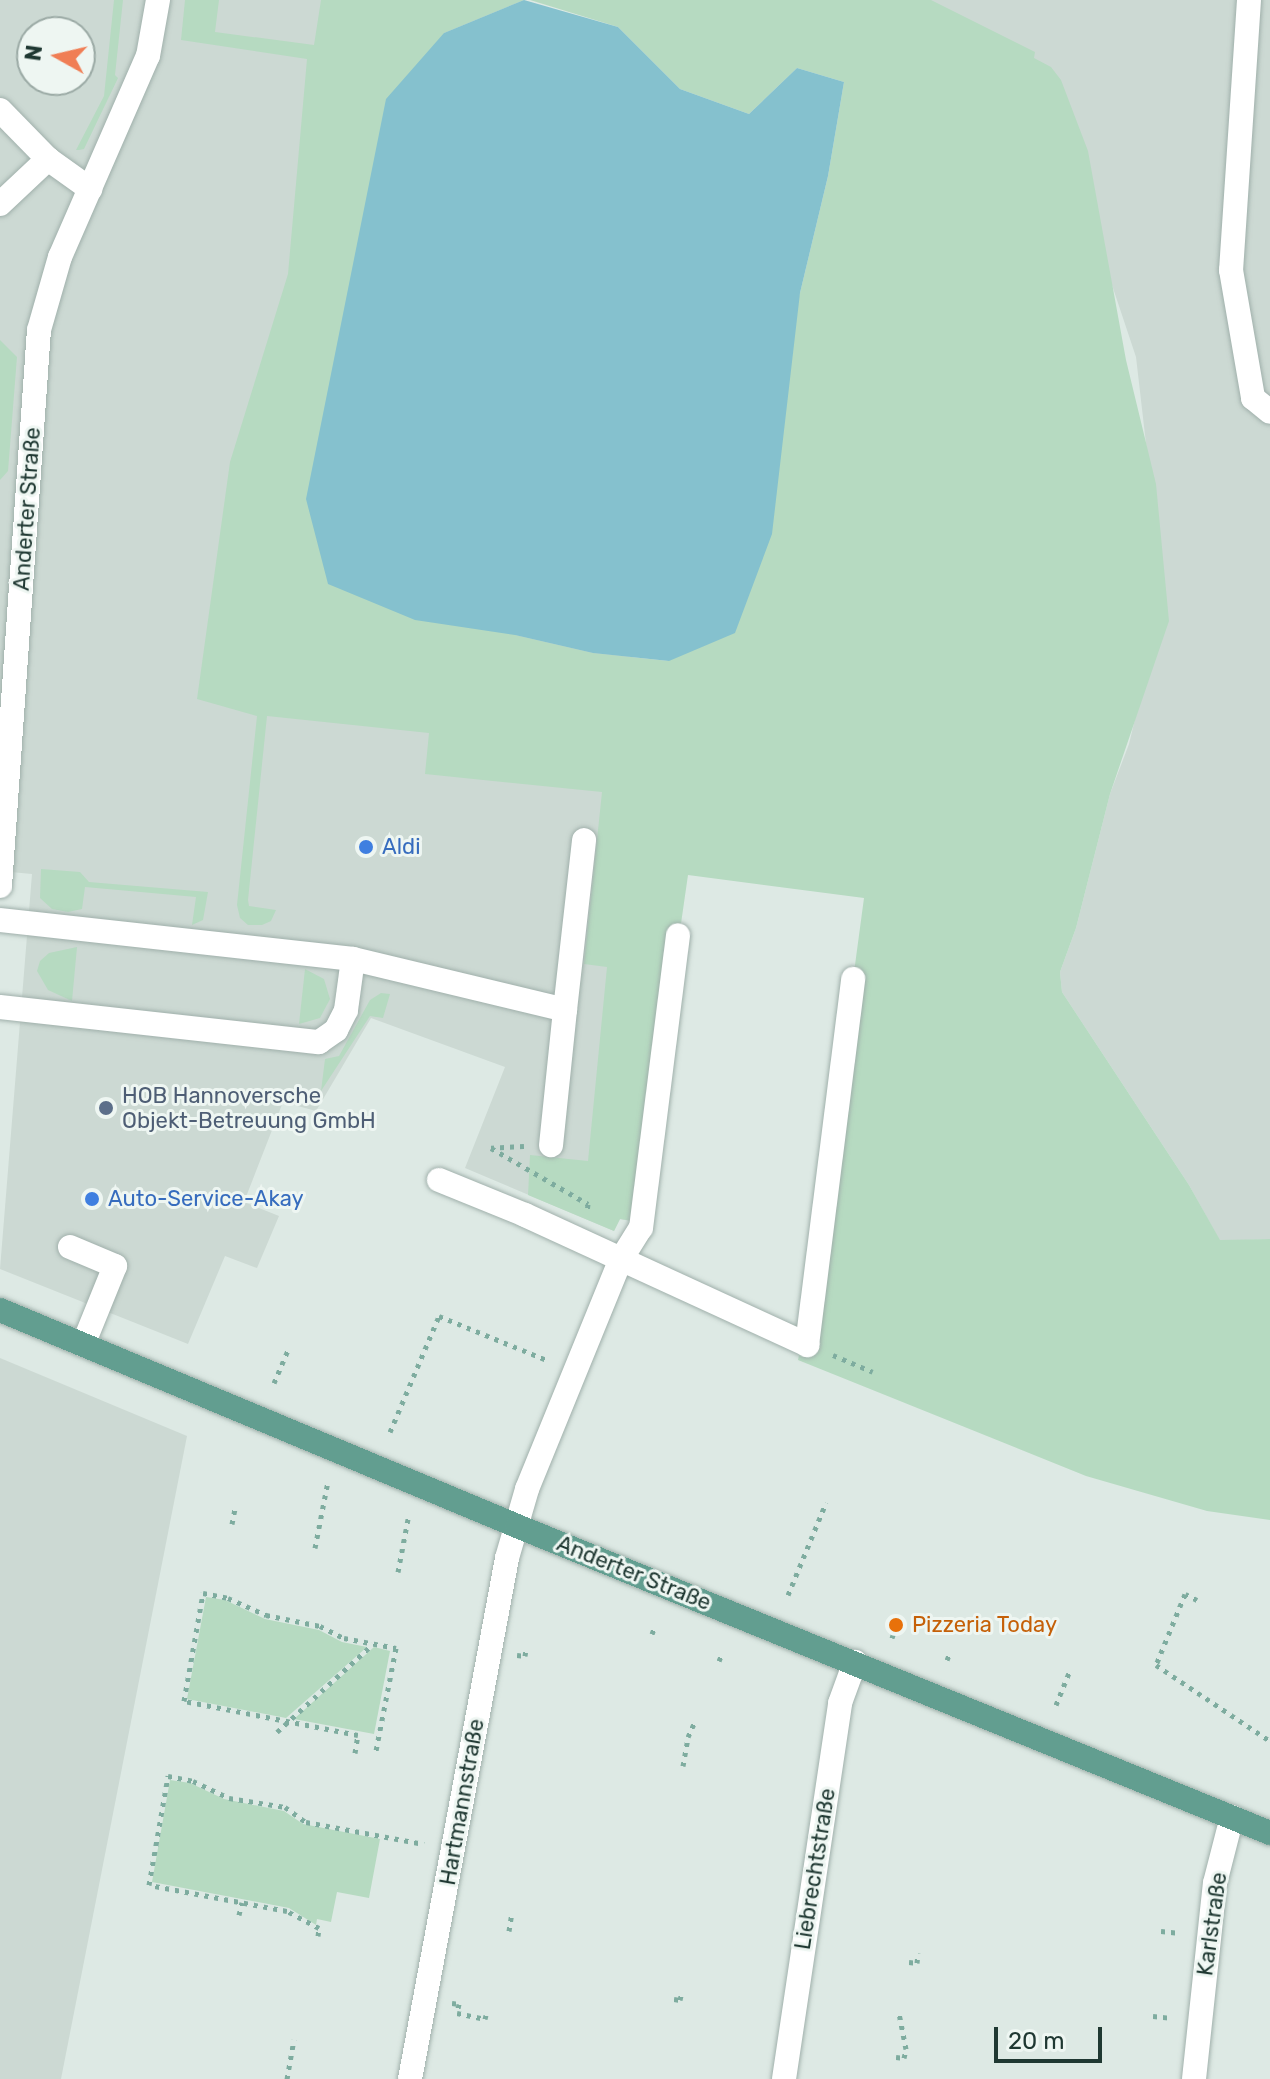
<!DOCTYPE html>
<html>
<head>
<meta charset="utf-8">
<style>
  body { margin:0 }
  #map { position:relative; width:1270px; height:2079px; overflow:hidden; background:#dde9e4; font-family:Rubik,sans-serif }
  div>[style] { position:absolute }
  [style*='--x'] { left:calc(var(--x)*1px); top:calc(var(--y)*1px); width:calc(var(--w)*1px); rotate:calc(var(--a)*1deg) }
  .built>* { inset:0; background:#ccd9d3 }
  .green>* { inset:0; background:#b6dac1 }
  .water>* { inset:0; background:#85c1ce }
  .path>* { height:5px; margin-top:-2.5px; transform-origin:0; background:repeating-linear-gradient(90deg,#7eac9f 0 4px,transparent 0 10px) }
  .roads { filter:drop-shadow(0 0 2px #a0b0ab) drop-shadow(0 0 2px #a0b0ab) }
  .minor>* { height:24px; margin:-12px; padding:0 12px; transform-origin:12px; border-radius:12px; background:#fff }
  .major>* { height:24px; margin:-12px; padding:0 12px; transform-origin:12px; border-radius:12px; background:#629e90 }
  .dots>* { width:22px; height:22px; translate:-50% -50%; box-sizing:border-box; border:4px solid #eef6f2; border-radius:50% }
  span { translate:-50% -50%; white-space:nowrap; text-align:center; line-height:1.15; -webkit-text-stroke:6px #eef6f2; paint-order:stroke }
  .street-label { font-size:22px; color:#1f3832 }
  .shop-label { font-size:22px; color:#366cbe }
  .left { translate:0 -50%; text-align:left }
  .service-label { font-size:22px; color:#4e5e75 }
  .food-label { font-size:22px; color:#c56008 }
  .north { position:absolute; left:16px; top:16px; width:80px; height:80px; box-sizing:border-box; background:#eef6f2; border:2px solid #9baaa5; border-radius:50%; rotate:278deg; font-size:22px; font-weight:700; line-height:32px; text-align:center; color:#1f3832 }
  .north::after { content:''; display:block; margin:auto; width:28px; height:36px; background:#f07e55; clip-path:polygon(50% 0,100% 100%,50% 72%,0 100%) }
  .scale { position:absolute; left:994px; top:2027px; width:108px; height:36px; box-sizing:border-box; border:4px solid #1f3832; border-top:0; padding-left:10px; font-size:24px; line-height:28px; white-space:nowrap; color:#1f3832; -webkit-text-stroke:6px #eef6f2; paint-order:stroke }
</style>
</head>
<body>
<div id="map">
  <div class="built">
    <i style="clip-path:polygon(evenodd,0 0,524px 0,444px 33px,648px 721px,638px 1222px,620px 1219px,614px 1231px,465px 1168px,505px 1067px,371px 1018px,316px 1111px,283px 1102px,244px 1202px,279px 1216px,257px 1268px,225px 1256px,188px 1344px,0 1269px,32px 874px,0 871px,0 0,32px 32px,80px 32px,80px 80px,32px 80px,32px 32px)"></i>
    <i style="clip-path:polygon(905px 0,1270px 0,1270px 1239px,1220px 1241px,1189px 1185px,1062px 992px,1060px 972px,1076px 928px,1110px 794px,1129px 744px,1164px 599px,1136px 357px,1041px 72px)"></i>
    <i style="clip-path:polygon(0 1358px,187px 1436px,61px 2079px,0 2079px)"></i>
  </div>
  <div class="green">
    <i style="clip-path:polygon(114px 0,123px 0,115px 75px,118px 78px,84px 149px,79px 150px,76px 150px,104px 96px)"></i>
    <i style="clip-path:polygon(185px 0,219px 0,215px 32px,314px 45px,321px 0,524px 0,444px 33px,515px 635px,593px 653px,669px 661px,800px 293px,828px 176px,844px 82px,797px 68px,749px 114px,680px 89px,618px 27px,530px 0,931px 0,1035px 52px,1034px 58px,1051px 67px,1061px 80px,1088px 151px,1126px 360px,1156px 484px,1169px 621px,1110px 794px,1076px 928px,1060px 972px,1062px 992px,1189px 1185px,1220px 1240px,1270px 1239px,1270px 1520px,1207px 1511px,1086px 1476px,798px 1360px,809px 1307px,864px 898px,688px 875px,638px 1222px,620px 1219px,614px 1231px,528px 1195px,530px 1155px,588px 1161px,607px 967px,584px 964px,602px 792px,425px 774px,429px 733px,267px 716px,248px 900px,249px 906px,276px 910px,271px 921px,262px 925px,248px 925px,240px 918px,237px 905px,257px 716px,197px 699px,230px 462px,288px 274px,307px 59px,181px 40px)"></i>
    <i style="clip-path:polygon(0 340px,17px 357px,8px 471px,0 480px)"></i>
    <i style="clip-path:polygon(41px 869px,80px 872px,89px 882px,208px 892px,203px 920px,192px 925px,196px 897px,85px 887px,82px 909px,68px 912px,52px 909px,40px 898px)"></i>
    <i style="clip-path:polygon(77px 947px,72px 1001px,48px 990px,37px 971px,40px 961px,49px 953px)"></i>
    <i style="clip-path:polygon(305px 969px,324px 979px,330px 999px,320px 1018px,299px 1024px)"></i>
    <i style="clip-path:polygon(381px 993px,390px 994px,383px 1018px,370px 1016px,321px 1091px,325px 1059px,339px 1056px,370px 1000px)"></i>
    <i style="clip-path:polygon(206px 1597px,225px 1600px,265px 1619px,319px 1630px,342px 1642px,367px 1647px,286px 1718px,187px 1699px)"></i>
    <i style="clip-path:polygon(374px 1647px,390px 1651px,374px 1734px,294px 1719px)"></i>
    <i style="clip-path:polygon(170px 1780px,190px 1783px,224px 1799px,284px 1811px,303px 1824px,380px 1839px,369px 1898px,337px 1892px,331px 1922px,317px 1919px,316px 1925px,289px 1908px,152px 1882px)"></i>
  </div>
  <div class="water">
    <i style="clip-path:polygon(524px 0,618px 27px,680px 89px,749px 114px,797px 68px,844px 82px,828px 176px,800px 293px,772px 534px,735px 633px,669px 661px,593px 653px,515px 635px,415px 620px,328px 584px,306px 499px,386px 99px,444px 33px)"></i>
  </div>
  <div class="path">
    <i style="--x:524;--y:1146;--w:33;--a:177"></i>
    <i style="--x:491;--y:1148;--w:112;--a:30"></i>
    <i style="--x:588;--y:1204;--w:8;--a:97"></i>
    <i style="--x:833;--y:1355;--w:43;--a:23"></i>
    <i style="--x:274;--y:1383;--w:36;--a:-67"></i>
    <i style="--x:390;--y:1432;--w:126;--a:-67.1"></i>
    <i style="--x:439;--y:1316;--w:117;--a:22.2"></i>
    <i style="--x:232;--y:1524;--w:16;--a:-79"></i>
    <i style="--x:315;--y:1548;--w:68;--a:-79"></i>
    <i style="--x:398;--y:1572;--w:59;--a:-79.3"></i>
    <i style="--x:788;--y:1595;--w:100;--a:-67.6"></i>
    <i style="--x:1197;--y:1600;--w:13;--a:-153"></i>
    <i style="--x:1185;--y:1594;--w:77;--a:112.2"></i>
    <i style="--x:1156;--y:1665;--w:137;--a:33.7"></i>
    <i style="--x:652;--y:1634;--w:9;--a:-69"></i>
    <i style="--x:892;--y:1638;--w:6;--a:-72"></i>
    <i style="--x:517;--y:1655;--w:8;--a:7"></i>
    <i style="--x:525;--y:1656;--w:7;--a:-82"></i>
    <i style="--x:947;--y:1660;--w:5;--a:-68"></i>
    <i style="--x:719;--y:1661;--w:8;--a:-67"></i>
    <i style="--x:1056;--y:1705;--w:35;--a:-68"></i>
    <i style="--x:277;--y:1732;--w:130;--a:-42.5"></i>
    <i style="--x:355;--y:1753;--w:18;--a:-81"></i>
    <i style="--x:358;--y:1735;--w:177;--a:-168.9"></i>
    <i style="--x:184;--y:1701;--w:110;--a:-80"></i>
    <i style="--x:203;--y:1593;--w:25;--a:11"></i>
    <i style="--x:228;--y:1598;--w:42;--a:24.1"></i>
    <i style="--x:266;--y:1615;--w:55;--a:11.5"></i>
    <i style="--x:320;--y:1626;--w:27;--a:27"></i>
    <i style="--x:344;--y:1638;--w:53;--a:10.9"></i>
    <i style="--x:396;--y:1648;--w:105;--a:101"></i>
    <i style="--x:683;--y:1766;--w:29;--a:-80"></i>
    <i style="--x:688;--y:1737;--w:17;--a:-66"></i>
    <i style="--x:239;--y:1915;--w:13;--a:-77"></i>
    <i style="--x:509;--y:1931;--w:18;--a:-81"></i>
    <i style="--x:1161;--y:1931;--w:19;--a:6"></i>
    <i style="--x:318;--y:1936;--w:8;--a:-83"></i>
    <i style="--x:319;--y:1928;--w:36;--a:-152"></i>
    <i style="--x:287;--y:1911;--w:140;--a:-169.3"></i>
    <i style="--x:149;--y:1885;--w:111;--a:-80.1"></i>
    <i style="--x:168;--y:1776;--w:25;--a:11"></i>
    <i style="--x:193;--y:1781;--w:40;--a:25"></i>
    <i style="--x:229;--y:1798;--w:57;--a:9.1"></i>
    <i style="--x:285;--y:1807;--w:26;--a:36"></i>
    <i style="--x:306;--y:1822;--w:120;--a:10.6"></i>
    <i style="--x:909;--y:1962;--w:8;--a:7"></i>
    <i style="--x:917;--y:1963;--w:10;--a:-84"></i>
    <i style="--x:674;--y:1999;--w:6;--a:9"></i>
    <i style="--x:680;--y:2000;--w:9;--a:-77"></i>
    <i style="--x:452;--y:2003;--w:7;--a:8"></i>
    <i style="--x:459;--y:2004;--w:9;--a:103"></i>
    <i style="--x:457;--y:2013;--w:29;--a:12"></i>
    <i style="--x:485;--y:2019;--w:4;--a:-76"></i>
    <i style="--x:1153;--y:2016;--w:18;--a:6"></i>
    <i style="--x:896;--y:2057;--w:8;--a:7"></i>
    <i style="--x:904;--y:2058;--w:9;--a:-77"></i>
    <i style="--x:906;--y:2049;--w:37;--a:-101"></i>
    <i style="--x:287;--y:2079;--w:40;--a:-80"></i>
  </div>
  <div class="roads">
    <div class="minor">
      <i style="--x:1249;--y:0;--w:271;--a:93.8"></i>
      <i style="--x:1231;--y:270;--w:130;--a:80.2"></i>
      <i style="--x:1253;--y:398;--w:22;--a:39"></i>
      <i style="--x:0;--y:110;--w:69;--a:45.6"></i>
      <i style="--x:0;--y:204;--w:66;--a:-43.2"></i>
      <i style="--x:48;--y:159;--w:52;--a:35.5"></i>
      <i style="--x:0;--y:886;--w:557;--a:-85.99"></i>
      <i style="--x:39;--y:330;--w:76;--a:-74"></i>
      <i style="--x:60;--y:257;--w:219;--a:-66.4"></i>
      <i style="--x:148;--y:56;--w:57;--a:-79.9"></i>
      <i style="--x:0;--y:920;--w:355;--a:6.3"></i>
      <i style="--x:353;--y:959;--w:218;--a:13.5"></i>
      <i style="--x:565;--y:1010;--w:136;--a:95.9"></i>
      <i style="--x:0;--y:1007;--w:321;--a:6.3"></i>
      <i style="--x:319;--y:1042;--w:21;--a:-35"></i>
      <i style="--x:336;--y:1030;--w:22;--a:-63"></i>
      <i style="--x:346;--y:1010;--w:51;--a:-82.2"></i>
      <i style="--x:565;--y:1010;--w:171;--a:-83.6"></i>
      <i style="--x:439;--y:1180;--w:93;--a:22.1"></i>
      <i style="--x:525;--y:1215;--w:311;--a:24.7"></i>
      <i style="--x:807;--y:1345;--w:369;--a:-82.8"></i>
      <i style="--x:70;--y:1247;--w:49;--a:22.9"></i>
      <i style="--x:115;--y:1266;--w:85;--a:112.1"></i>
      <i style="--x:410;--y:2079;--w:530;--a:-79.45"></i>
      <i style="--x:507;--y:1558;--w:72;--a:-73.8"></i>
      <i style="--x:527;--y:1489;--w:246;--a:-67.8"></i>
      <i style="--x:620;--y:1261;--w:39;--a:-58"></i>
      <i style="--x:641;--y:1228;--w:295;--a:-82.8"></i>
      <i style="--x:784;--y:2079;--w:380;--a:-81.5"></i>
      <i style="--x:840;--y:1703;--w:44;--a:-69.9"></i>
      <i style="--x:1194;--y:2079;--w:197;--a:-83.9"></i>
      <i style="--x:1215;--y:1883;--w:68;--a:-75.6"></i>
    </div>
    <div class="major">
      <i style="--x:0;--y:1310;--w:560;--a:22.67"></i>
      <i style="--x:517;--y:1526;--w:813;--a:22.18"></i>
    </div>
  </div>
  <div class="dots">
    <i style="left:366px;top:847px;background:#3f7fe0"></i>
    <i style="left:106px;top:1108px;background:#5c6f8a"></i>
    <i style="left:92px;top:1199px;background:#3f7fe0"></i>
    <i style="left:896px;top:1625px;background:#e8710a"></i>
  </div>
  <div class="street-label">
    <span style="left:27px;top:509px;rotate:-86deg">Anderter Straße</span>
    <span style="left:634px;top:1573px;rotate:22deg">Anderter Straße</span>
    <span style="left:462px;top:1802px;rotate:-80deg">Hartmannstraße</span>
    <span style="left:815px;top:1869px;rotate:-81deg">Liebrechtstraße</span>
    <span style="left:1212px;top:1924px;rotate:-82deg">Karlstraße</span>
  </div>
  <div class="shop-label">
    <span class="left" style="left:382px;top:847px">Aldi</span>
    <span class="left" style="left:108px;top:1199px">Auto-Service-Akay</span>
  </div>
  <div class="service-label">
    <span class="left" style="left:122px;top:1108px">HOB Hannoversche<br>Objekt-Betreuung GmbH</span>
  </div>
  <div class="food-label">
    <span class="left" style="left:912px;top:1625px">Pizzeria Today</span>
  </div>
  <div class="north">N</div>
  <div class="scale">20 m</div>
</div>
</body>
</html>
